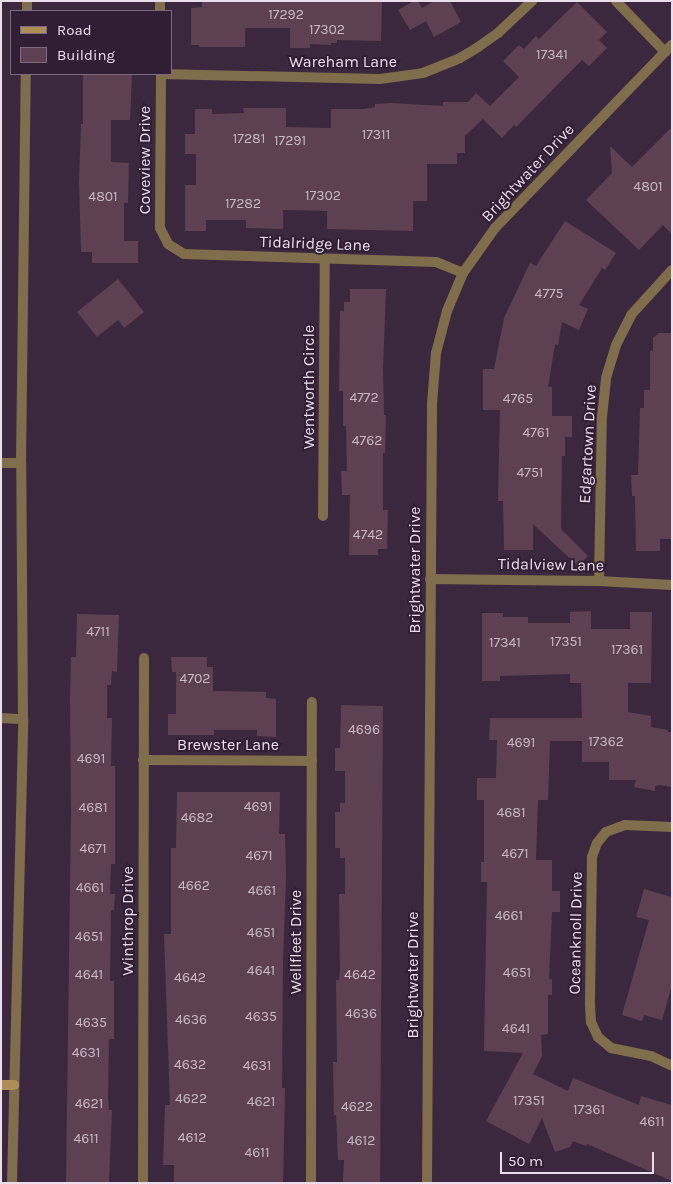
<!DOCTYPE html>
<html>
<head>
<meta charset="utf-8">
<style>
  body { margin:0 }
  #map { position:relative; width:673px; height:1184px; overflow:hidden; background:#3c283e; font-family:Karla,sans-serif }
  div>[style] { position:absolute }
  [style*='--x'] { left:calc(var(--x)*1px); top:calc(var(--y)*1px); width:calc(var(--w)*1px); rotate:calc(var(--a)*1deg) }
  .building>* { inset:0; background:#5d4152 }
  .street>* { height:10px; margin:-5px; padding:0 5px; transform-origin:5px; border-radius:5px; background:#806d4b }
  .secondary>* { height:10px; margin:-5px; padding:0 5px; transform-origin:5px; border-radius:5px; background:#ad8e56 }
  span { translate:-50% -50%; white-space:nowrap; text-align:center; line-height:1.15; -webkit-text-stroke:4px #321e34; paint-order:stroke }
  .number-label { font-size:14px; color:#c8b7c6 }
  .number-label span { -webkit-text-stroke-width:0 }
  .street-label { font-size:16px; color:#ebdeec }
  .frame { position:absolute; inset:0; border:2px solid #ebdeec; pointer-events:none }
  .legend { position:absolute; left:10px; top:10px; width:162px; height:65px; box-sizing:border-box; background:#321e34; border:1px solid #7c6b7e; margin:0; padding:6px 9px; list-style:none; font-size:15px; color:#ebdeec }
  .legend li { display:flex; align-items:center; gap:10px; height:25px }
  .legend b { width:25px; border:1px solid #7c6b7e }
  .scale { position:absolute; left:500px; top:1152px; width:154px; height:22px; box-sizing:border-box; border:2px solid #ebdeec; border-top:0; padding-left:6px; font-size:15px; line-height:18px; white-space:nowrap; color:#ebdeec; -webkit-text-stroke:4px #321e34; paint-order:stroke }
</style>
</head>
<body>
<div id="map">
  <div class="building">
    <i style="clip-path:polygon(202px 1px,382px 1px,381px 41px,337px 40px,337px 43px,331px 43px,331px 45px,310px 44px,310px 48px,290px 48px,290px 28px,245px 28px,245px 47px,199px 47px,199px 45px,191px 45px,191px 8px,202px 7px)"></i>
    <i style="clip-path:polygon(414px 1px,418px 1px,422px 8px,434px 1px,450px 1px,461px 22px,434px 37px,426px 21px,410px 30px,398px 10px)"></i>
    <i style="clip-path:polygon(577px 2px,607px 32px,599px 40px,607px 48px,589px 66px,582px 60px,516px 127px,514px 125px,502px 138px,483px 119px,465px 136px,465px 153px,457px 153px,457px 164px,427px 164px,427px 201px,413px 201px,413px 231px,327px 229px,327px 211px,283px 210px,283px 229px,246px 228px,246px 220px,206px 220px,206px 231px,185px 231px,185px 185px,196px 185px,196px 154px,185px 154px,185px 134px,195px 134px,195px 109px,212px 109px,212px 114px,244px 113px,243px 108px,286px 108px,286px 127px,331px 128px,331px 109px,363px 109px,375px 107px,375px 104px,391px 103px,443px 106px,443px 102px,468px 102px,476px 93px,490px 106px,519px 77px,503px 61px,519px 45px,524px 49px,536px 36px,539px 39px)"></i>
    <i style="clip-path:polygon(83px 74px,132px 74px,130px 120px,111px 120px,111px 162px,129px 163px,128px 203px,124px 203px,124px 241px,138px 241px,138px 263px,92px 263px,92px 252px,81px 252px,79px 182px,81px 124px,83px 124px)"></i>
    <i style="clip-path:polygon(672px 127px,672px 234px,663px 225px,639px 250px,586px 200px,612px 173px,610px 146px,632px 167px)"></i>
    <i style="clip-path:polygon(565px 221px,616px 253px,605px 270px,602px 268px,579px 305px,588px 309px,579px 330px,562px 322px,558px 345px,555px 344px,548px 387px,552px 387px,552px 416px,572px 416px,572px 437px,565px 437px,565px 456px,562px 456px,561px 529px,588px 556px,578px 566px,533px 524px,533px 550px,504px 550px,503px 501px,498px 501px,500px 410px,483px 410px,483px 369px,494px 369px,504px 318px,530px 263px,536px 266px)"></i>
    <i style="clip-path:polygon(118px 279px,144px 312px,124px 328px,118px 320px,97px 337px,77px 312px)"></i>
    <i style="clip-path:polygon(350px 289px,386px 289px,383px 369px,384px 415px,386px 415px,385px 453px,383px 453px,383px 510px,388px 510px,387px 549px,378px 549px,378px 555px,349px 555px,350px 495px,342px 495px,341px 471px,347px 471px,346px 426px,343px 426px,343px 391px,339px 391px,340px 311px,344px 311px,344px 302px,350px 302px)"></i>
    <i style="clip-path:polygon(659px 333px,672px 333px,672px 539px,660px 539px,660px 551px,636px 551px,635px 496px,632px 496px,631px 475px,638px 475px,640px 408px,644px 408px,644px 390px,650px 390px,650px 351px,653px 351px,653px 338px)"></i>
    <i style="clip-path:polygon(591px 611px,591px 629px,630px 629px,630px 612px,652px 612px,651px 683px,628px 683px,628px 712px,651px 716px,651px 727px,668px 730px,668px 732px,672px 732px,672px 787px,660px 785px,655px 786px,655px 791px,634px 787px,636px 780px,609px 780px,609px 762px,582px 762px,582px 741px,550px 741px,548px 800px,538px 800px,536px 860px,552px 860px,552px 891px,560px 891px,560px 912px,552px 912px,549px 979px,552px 979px,552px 995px,548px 995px,548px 1034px,541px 1035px,542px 1056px,533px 1074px,568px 1091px,573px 1078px,639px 1105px,641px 1096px,672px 1105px,672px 1181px,587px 1144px,586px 1146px,573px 1141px,570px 1147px,555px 1152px,542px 1118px,529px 1144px,486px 1121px,523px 1053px,484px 1051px,487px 882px,481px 882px,481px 862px,484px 862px,484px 800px,477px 800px,477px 778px,496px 778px,497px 740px,489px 740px,490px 718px,582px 718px,581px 683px,570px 683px,570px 674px,500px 676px,500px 681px,482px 681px,482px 613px,503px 613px,503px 617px,528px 617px,528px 623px,570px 623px,570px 612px)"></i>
    <i style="clip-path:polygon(77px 614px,119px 615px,117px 672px,112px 671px,111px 685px,107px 685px,107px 718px,112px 718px,111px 766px,115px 766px,115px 864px,111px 864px,110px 894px,115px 894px,114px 910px,111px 910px,110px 981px,114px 981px,114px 1039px,109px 1039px,108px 1098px,109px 1110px,112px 1110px,109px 1183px,66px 1183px,71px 813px,70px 699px,71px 657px,76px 657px)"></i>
    <i style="clip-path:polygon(171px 657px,207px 657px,207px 667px,213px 667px,213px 691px,266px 692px,266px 698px,276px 699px,276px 737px,257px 736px,257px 730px,214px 730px,214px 735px,168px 735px,168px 714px,176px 714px,176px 672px,172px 672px)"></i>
    <i style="clip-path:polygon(341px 705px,383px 706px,380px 1183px,343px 1183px,344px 1160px,338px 1160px,336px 1115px,334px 1115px,333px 1062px,337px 1062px,336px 980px,339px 980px,340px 970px,339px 894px,345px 894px,345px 858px,340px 858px,340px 848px,335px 848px,335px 812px,340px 812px,340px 803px,345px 803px,345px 771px,335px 771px,335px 748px,340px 748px)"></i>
    <i style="clip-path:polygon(177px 792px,280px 792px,279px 834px,285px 834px,286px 877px,283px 961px,282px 1088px,285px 1088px,283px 1183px,174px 1183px,174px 1165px,163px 1165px,165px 1105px,170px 1105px,164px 934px,171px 934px,171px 848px,176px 848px)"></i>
    <i style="clip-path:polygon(644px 889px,672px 897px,672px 985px,662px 1020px,644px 1015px,642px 1021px,622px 1015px,649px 920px,636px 917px)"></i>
  </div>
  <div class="street">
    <i style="--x:160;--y:1;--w:10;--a:90"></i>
    <i style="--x:616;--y:1;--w:71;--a:46.1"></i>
    <i style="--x:27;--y:11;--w:10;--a:-90"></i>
    <i style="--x:161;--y:74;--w:154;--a:90.4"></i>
    <i style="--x:160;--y:228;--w:18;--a:63"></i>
    <i style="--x:168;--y:244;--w:19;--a:32"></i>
    <i style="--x:184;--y:254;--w:252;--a:1.8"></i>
    <i style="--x:436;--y:262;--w:29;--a:22"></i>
    <i style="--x:161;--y:74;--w:219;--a:1.3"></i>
    <i style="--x:380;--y:79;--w:43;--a:-7.9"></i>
    <i style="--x:423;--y:73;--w:40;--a:-22"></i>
    <i style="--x:460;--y:58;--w:21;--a:-31"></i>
    <i style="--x:478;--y:47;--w:24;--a:-35"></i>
    <i style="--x:498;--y:33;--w:47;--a:-43.3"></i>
    <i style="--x:1;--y:463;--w:20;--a:0"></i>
    <i style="--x:323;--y:516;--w:257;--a:-89.6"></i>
    <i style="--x:430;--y:579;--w:169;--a:0.7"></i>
    <i style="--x:599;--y:581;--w:73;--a:3.1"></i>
    <i style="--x:599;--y:581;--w:164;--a:-89"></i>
    <i style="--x:602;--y:417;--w:39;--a:-84"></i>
    <i style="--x:606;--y:378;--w:34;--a:-73"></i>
    <i style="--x:616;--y:345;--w:34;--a:-63"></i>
    <i style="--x:631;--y:315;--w:61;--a:-47.7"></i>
    <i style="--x:1;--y:718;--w:22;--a:3"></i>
    <i style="--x:143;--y:760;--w:169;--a:0.3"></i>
    <i style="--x:672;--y:827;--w:47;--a:-177.6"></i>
    <i style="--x:625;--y:825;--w:20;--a:160"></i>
    <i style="--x:606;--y:832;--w:14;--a:129"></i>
    <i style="--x:597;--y:843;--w:15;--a:110"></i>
    <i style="--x:592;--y:857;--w:148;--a:90.8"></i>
    <i style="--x:590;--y:1005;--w:17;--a:87"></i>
    <i style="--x:591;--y:1022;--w:17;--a:65"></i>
    <i style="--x:598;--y:1037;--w:17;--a:40"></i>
    <i style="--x:611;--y:1048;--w:41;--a:11.3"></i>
    <i style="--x:651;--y:1056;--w:23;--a:25"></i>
    <i style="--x:12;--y:1183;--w:464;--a:-88.6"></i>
    <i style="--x:23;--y:719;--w:256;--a:-90.4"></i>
    <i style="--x:21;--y:463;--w:389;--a:-89.3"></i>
    <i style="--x:143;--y:1183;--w:525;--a:-89.89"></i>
    <i style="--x:311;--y:1183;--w:481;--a:-89.9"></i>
    <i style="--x:427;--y:1183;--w:779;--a:-89.63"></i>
    <i style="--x:432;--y:404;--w:51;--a:-85.5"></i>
    <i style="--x:436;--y:353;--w:43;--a:-75.3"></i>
    <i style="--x:447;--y:311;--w:41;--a:-67.2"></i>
    <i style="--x:463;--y:273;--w:55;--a:-54.6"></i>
    <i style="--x:495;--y:228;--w:255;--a:-46"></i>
  </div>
  <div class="secondary">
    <i style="--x:1;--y:1085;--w:13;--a:0"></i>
  </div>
  <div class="number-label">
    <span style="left:286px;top:15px">17292</span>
    <span style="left:327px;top:30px">17302</span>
    <span style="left:552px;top:55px">17341</span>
    <span style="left:376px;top:135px">17311</span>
    <span style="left:249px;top:139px">17281</span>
    <span style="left:290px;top:141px">17291</span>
    <span style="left:648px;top:187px">4801</span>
    <span style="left:323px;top:196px">17302</span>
    <span style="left:103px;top:197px">4801</span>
    <span style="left:243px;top:204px">17282</span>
    <span style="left:549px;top:294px">4775</span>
    <span style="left:364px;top:398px">4772</span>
    <span style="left:518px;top:399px">4765</span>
    <span style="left:536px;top:433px">4761</span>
    <span style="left:367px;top:441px">4762</span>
    <span style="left:530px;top:473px">4751</span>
    <span style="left:368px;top:535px">4742</span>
    <span style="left:98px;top:632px">4711</span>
    <span style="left:566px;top:642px">17351</span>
    <span style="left:505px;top:643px">17341</span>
    <span style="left:627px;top:650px">17361</span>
    <span style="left:195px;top:679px">4702</span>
    <span style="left:364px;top:730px">4696</span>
    <span style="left:606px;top:742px">17362</span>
    <span style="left:521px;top:743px">4691</span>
    <span style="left:91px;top:759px">4691</span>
    <span style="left:258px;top:807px">4691</span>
    <span style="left:93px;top:808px">4681</span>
    <span style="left:511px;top:813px">4681</span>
    <span style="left:197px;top:818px">4682</span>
    <span style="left:93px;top:849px">4671</span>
    <span style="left:515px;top:854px">4671</span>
    <span style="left:259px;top:856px">4671</span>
    <span style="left:194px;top:886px">4662</span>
    <span style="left:90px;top:888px">4661</span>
    <span style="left:262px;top:891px">4661</span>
    <span style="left:509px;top:916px">4661</span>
    <span style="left:261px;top:933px">4651</span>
    <span style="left:89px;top:937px">4651</span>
    <span style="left:261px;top:971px">4641</span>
    <span style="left:517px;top:973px">4651</span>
    <span style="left:89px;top:975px">4641</span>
    <span style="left:360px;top:975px">4642</span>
    <span style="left:190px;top:978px">4642</span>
    <span style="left:361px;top:1014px">4636</span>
    <span style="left:261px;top:1017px">4635</span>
    <span style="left:191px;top:1020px">4636</span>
    <span style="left:91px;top:1023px">4635</span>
    <span style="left:516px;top:1029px">4641</span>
    <span style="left:86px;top:1053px">4631</span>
    <span style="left:190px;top:1065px">4632</span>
    <span style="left:257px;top:1066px">4631</span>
    <span style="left:191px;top:1099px">4622</span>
    <span style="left:529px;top:1101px">17351</span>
    <span style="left:261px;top:1102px">4621</span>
    <span style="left:89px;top:1104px">4621</span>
    <span style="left:357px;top:1107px">4622</span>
    <span style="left:589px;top:1110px">17361</span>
    <span style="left:652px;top:1122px">4611</span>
    <span style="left:192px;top:1138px">4612</span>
    <span style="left:86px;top:1139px">4611</span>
    <span style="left:361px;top:1141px">4612</span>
    <span style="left:257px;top:1153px">4611</span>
  </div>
  <div class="street-label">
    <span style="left:343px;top:62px">Wareham Lane</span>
    <span style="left:145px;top:160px;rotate:-90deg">Coveview Drive</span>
    <span style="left:528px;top:173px;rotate:-47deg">Brightwater Drive</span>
    <span style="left:315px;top:244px;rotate:2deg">Tidalridge Lane</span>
    <span style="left:309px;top:387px;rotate:-90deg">Wentworth Circle</span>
    <span style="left:588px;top:444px;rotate:-87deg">Edgartown Drive</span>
    <span style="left:551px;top:565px;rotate:1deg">Tidalview Lane</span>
    <span style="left:415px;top:570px;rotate:-90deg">Brightwater Drive</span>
    <span style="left:228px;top:745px">Brewster Lane</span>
    <span style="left:128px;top:921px;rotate:-90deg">Winthrop Drive</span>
    <span style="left:576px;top:933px;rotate:-89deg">Oceanknoll Drive</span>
    <span style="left:296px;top:942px;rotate:-90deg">Wellfleet Drive</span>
    <span style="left:413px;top:975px;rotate:-90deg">Brightwater Drive</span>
  </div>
  <div class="frame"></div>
  <ul class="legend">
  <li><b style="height:6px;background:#ad8e56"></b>Road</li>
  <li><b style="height:14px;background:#5d4152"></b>Building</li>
  </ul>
  <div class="scale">50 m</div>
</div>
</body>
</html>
